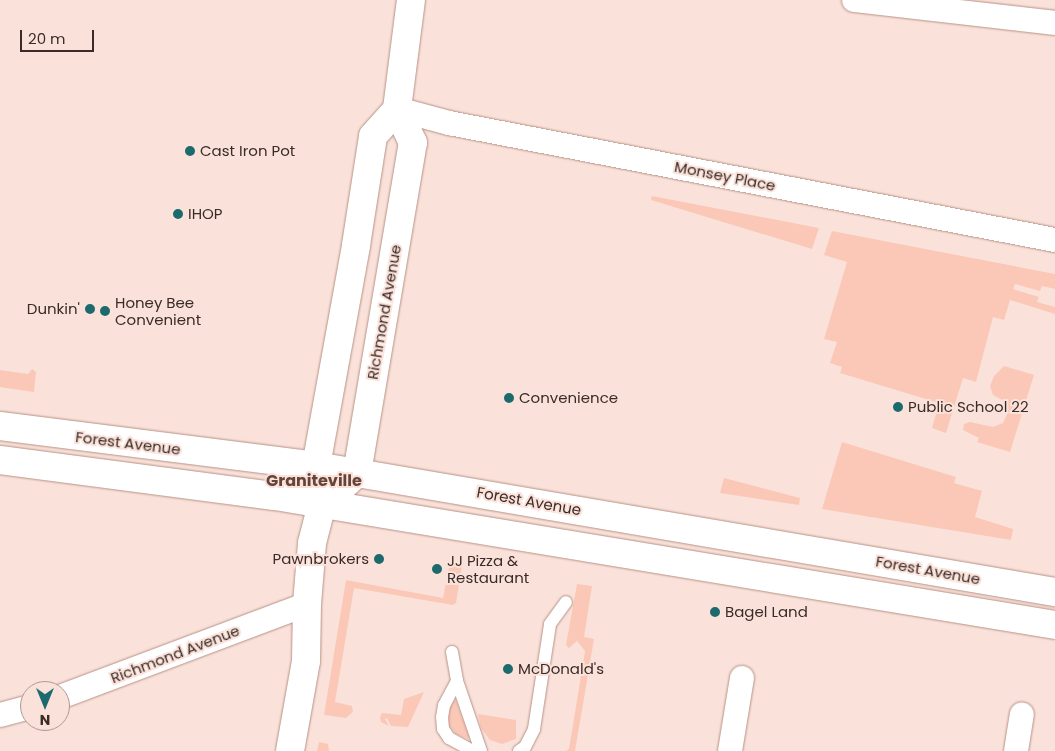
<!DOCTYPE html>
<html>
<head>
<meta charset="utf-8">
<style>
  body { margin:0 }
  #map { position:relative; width:1055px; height:751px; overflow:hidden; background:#fae2da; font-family:Poppins,sans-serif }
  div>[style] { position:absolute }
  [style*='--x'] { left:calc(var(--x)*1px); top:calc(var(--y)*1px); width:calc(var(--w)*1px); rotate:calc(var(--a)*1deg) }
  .green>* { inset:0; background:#fbc8b7 }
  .roads { filter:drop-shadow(0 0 1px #b89286) drop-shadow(0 0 1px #b89286) }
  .lane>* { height:12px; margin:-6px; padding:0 6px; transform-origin:6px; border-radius:6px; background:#fff }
  .street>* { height:24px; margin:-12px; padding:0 12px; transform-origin:12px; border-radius:12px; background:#fff }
  .secondary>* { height:28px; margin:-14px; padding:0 14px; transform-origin:14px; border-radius:14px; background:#fff }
  .dots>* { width:14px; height:14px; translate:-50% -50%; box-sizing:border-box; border:2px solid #fae2da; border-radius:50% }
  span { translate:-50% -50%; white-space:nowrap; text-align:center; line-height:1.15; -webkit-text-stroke:4px #fae2da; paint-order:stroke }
  .poi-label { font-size:15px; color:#3b2b26 }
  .left { translate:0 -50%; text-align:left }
  .right { translate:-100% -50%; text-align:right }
  .street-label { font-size:15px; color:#3b2b26 }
  .neighbourhood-label { font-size:16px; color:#65453a; font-weight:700 }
  .north { position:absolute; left:20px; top:681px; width:50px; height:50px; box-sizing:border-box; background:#fae2da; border:1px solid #ae9992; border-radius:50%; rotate:180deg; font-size:14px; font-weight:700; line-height:20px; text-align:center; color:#3b2b26 }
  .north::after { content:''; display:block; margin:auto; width:18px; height:22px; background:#1d6a6e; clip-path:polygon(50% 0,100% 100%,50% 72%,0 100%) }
  .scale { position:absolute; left:20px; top:30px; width:74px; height:22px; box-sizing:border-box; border:2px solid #3b2b26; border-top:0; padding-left:6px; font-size:15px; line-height:18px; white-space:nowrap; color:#3b2b26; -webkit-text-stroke:4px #fae2da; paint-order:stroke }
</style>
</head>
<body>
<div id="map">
  <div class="green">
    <i style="clip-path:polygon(652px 196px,819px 228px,812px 249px,651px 200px)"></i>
    <i style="clip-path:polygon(832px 231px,1055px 274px,1055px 289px,1042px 286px,1040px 291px,1015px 284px,1013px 289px,1039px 297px,1037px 302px,1055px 307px,1055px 314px,1010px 300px,1004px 320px,993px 317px,976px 382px,963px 378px,946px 433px,932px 428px,939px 403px,840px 373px,842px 367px,830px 363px,837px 342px,824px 339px,847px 262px,824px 255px)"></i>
    <i style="clip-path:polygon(1004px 366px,1034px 375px,1010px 452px,977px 442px,979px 438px,963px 430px,964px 424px,970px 422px,993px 427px,1003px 423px,1008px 412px,1008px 407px,1004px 401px,993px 395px,990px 386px,994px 376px)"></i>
    <i style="clip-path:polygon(32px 369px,36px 372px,34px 392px,0 387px,0 370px,28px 374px)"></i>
    <i style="clip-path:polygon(842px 442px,956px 477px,954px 483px,982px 491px,975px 517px,1013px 529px,1011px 540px,822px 509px)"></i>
    <i style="clip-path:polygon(724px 478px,800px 498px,799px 505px,720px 493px)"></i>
    <i style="clip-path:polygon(450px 563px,462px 565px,456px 603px,453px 605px,354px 588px,335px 702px,352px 706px,353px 712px,346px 718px,324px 715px,346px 580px,443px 598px)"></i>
    <i style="clip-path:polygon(577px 584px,592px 586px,584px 637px,594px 639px,575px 751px,566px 751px,569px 749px,585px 651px,577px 641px,569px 648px,566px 645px)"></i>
    <i style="clip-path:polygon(424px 692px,408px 727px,391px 726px,387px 718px,385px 719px,389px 726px,381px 722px,380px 717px,382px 713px,401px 715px,404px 699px)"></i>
    <i style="clip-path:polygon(453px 701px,456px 701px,469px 736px,468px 739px,456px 734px,447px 723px,447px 713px)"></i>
    <i style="clip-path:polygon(478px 714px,516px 720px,516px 739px,502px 744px,490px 740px,481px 728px)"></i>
    <i style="clip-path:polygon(319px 742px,328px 744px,329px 751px,317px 751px)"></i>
  </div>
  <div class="roads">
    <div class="lane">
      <i style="--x:452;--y:652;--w:29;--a:80"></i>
      <i style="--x:457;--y:681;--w:74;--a:71.1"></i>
      <i style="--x:457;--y:681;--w:27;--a:118"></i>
      <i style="--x:444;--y:705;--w:12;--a:99"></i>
      <i style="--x:442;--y:717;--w:12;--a:85"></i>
      <i style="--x:443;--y:729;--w:11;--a:56"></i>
      <i style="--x:449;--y:738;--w:26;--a:29"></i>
      <i style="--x:519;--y:751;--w:7;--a:-34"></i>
      <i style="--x:525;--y:747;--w:20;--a:-63"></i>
      <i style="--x:534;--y:729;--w:106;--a:-81.3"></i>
      <i style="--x:550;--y:624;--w:27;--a:-54"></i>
    </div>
    <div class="street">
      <i style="--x:854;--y:0;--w:202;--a:6.5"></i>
      <i style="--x:397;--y:109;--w:54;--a:15.1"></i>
      <i style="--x:449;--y:123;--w:617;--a:10.93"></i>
      <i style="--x:60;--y:697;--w:264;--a:-20.6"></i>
      <i style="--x:0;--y:715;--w:31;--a:-15"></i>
      <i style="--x:730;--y:751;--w:74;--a:-80.7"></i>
      <i style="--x:1016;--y:751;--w:37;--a:-81"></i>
    </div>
    <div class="secondary">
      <i style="--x:0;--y:426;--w:319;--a:7.2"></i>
      <i style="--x:316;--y:466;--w:750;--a:9.68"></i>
      <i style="--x:0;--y:460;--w:277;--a:7.5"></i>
      <i style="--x:275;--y:496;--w:791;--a:9.39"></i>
      <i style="--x:344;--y:485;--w:18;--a:-43"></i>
      <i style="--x:357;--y:473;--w:335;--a:-80.4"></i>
      <i style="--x:413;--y:143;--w:38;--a:-115"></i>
      <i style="--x:397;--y:109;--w:110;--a:-82.7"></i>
      <i style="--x:290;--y:751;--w:91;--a:-79.9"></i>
      <i style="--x:306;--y:661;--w:57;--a:-89"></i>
      <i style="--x:307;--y:604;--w:61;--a:-85.3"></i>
      <i style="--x:312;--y:543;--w:40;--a:-75.6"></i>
      <i style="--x:322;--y:504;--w:38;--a:-99"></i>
      <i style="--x:316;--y:466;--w:225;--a:-79.7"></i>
      <i style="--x:356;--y:245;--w:110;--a:-81.1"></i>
      <i style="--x:373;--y:136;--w:36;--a:-48"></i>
    </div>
  </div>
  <div class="dots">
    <i style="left:190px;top:151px;background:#1d6a6e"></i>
    <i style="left:178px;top:214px;background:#1d6a6e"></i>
    <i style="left:90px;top:309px;background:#1d6a6e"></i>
    <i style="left:105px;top:311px;background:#1d6a6e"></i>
    <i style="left:509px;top:398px;background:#1d6a6e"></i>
    <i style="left:898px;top:407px;background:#1d6a6e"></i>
    <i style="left:379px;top:559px;background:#1d6a6e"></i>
    <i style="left:437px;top:569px;background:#1d6a6e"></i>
    <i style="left:715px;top:612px;background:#1d6a6e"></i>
    <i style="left:508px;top:669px;background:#1d6a6e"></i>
  </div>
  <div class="poi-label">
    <span class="left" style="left:200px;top:151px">Cast Iron Pot</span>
    <span class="left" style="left:188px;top:214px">IHOP</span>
    <span class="left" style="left:115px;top:311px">Honey Bee<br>Convenient</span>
    <span class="right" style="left:80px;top:309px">Dunkin'</span>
    <span class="left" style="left:519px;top:398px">Convenience</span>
    <span class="left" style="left:908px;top:407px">Public School 22</span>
    <span class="right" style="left:369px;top:559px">Pawnbrokers</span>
    <span class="left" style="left:447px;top:569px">JJ Pizza &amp;<br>Restaurant</span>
    <span class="left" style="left:725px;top:612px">Bagel Land</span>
    <span class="left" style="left:518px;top:669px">McDonald's</span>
  </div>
  <div class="street-label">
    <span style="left:725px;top:176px;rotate:11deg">Monsey Place</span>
    <span style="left:384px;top:312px;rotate:-80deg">Richmond Avenue</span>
    <span style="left:128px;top:443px;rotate:7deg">Forest Avenue</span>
    <span style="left:529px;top:501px;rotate:10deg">Forest Avenue</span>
    <span style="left:928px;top:570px;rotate:10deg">Forest Avenue</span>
    <span style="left:175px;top:654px;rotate:-21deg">Richmond Avenue</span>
  </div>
  <div class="neighbourhood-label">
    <span style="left:314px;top:481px">Graniteville</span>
  </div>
  <div class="north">N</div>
  <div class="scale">20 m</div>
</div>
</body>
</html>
